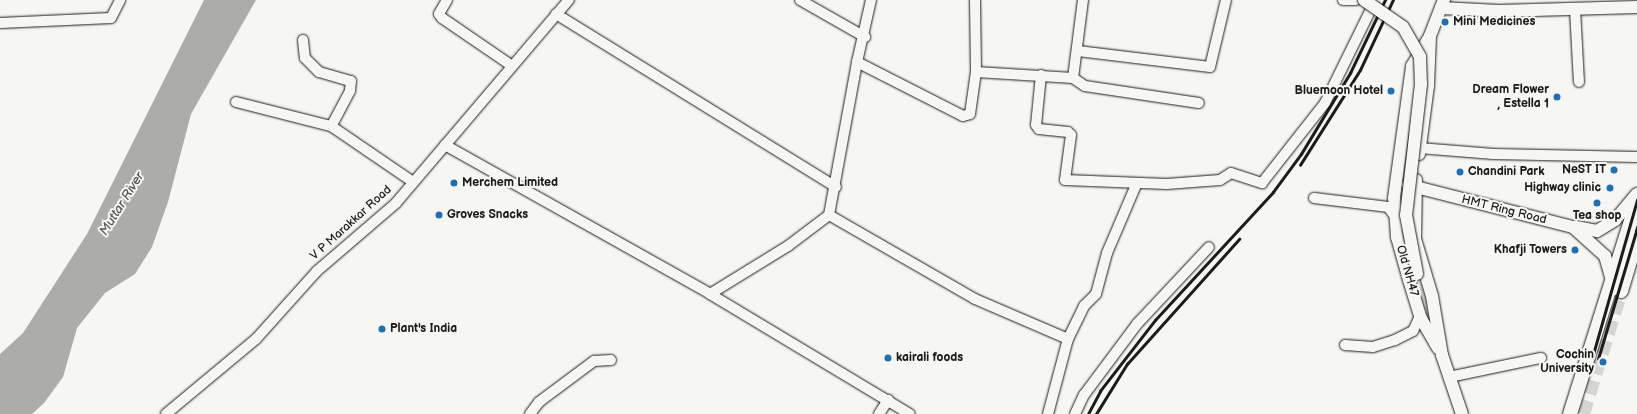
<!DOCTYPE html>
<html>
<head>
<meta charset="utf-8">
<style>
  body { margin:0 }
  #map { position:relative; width:1637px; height:414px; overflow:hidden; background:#f6f6f2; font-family:"Balsamiq Sans",sans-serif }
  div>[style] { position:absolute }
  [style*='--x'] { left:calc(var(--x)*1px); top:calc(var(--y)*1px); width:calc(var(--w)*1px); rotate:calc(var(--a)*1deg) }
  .green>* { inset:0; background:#d6d6d2 }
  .water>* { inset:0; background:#acaca9 }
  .highway-tunnel>* { height:14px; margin-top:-7px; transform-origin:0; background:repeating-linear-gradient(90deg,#d5d5d2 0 14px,transparent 0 21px) }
  .roads { filter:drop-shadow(0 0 1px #1c1c1c) drop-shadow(0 0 1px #1c1c1c) }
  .minor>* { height:10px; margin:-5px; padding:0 5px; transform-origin:5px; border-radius:5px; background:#f6f6f2 }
  .major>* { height:12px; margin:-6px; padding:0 6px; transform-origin:6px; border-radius:6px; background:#f6f6f2 }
  .highway>* { height:14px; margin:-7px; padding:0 7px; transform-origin:7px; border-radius:7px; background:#f6f6f2 }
  .rail>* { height:2.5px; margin:-1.25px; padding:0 1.25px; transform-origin:1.25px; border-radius:1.25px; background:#1c1c1c }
  .bridges { filter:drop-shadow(0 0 1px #1c1c1c) drop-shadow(0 0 1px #1c1c1c) }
  .major-bridge>* { height:12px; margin:-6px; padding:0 6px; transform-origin:6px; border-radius:6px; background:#f6f6f2 }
  .dots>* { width:11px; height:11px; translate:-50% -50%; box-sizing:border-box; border:2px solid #f6f6f2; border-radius:50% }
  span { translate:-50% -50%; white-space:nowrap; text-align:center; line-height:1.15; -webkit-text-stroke:4px #f6f6f2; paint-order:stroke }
  .poi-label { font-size:12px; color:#1c1c1c; font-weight:700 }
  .left { translate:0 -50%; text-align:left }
  .right { translate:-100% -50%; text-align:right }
  .street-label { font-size:12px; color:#1c1c1c }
  .water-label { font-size:13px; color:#565654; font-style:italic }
</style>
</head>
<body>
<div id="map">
  <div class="green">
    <i style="clip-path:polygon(1419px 279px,1431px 309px,1428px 317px,1424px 313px)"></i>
  </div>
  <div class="water">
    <i style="clip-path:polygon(204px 0,256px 0,191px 114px,168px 202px,152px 247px,135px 274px,105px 293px,77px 328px,63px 377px,44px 403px,32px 414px,0 414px,0 354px,23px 333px,87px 234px)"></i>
  </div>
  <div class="highway-tunnel">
    <i style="--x:1583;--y:414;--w:129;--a:-72.8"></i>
  </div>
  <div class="roads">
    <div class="minor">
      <i style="--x:447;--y:0;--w:16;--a:120"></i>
      <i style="--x:439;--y:14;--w:5;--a:53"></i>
      <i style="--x:442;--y:18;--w:83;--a:34.3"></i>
      <i style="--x:800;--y:0;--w:75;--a:29.6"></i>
      <i style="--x:871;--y:0;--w:64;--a:102.7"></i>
      <i style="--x:857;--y:62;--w:119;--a:27"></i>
      <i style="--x:963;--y:116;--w:7;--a:-16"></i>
      <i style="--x:970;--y:114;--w:42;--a:-81.9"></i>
      <i style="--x:975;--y:0;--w:72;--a:89.2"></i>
      <i style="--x:976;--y:72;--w:97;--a:3.5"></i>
      <i style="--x:1073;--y:78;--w:79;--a:-82.7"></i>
      <i style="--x:1343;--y:0;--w:13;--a:0"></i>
      <i style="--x:1575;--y:9;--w:73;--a:86.9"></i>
      <i style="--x:556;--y:14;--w:329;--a:31.7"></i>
      <i style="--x:0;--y:23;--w:111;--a:-2.6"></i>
      <i style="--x:111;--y:18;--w:20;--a:-63"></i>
      <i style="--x:303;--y:40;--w:18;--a:84"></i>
      <i style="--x:305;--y:58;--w:20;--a:45"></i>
      <i style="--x:319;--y:72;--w:33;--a:16"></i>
      <i style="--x:351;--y:81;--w:10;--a:96"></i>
      <i style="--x:350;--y:91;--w:40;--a:118"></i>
      <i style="--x:1078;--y:51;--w:133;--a:6.9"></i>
      <i style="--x:1210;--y:67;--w:69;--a:-76.6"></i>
      <i style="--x:1041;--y:75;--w:50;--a:95.7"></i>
      <i style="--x:1036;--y:125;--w:5;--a:53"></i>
      <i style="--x:1039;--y:129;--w:29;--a:6"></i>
      <i style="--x:1068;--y:132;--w:4;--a:45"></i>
      <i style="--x:1071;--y:135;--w:45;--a:97.6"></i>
      <i style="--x:1065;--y:180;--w:102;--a:2.2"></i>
      <i style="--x:1167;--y:184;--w:53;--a:-4.3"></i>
      <i style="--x:1220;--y:180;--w:13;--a:-32"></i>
      <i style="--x:1231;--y:173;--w:33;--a:18"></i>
      <i style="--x:1262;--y:183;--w:102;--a:-51.8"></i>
      <i style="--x:1325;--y:103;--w:102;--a:-63.9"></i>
      <i style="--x:1073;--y:78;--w:14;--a:34"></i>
      <i style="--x:1085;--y:86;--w:115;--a:8.5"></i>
      <i style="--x:236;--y:102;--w:98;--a:14.2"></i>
      <i style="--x:331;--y:126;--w:99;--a:34.3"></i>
      <i style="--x:445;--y:145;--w:304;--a:29.3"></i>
      <i style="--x:710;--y:294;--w:233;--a:31"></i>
      <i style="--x:1419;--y:148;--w:75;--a:4.6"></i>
      <i style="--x:1494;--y:154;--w:143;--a:1.2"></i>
      <i style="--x:1314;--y:198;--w:75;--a:6.9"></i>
      <i style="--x:1388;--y:207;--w:15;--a:53"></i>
      <i style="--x:829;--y:215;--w:168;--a:29.9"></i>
      <i style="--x:975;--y:299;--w:101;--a:23.3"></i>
      <i style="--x:710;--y:294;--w:92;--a:-31.6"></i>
      <i style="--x:788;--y:246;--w:51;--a:-37.1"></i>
      <i style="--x:829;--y:215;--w:156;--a:-79.6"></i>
      <i style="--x:1345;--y:345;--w:28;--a:4"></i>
      <i style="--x:1373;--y:347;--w:23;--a:-18"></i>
      <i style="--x:1395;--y:340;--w:20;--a:-27"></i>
      <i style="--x:1413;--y:331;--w:17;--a:-65"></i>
      <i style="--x:1449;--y:377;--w:94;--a:-11.7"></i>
      <i style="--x:166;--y:414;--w:117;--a:-39.8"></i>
      <i style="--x:256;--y:339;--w:91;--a:-48.1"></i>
      <i style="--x:317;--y:271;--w:104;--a:-40.7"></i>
      <i style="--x:396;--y:203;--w:267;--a:-49.6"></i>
      <i style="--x:530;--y:414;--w:15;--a:-53"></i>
      <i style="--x:539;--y:402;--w:69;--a:-36.7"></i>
      <i style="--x:594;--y:361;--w:17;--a:-3"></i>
      <i style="--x:879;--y:414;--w:17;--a:-57"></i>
      <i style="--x:1048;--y:414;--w:78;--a:-75.1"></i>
      <i style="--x:1068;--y:339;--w:37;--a:-64"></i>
      <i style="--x:1084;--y:306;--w:17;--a:-45"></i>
      <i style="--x:1096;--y:294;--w:42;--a:-75"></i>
      <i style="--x:1107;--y:253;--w:74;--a:-66.9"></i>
      <i style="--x:1075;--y:414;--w:21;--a:-65"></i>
      <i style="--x:1084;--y:395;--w:89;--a:-53.3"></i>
      <i style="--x:1137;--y:324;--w:105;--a:-46.9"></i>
    </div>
    <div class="major">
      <i style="--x:1441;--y:8;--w:58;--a:3"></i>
      <i style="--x:1499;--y:11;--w:138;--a:-1.7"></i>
      <i style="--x:1419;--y:154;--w:69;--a:-82.5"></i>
      <i style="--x:1428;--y:86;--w:50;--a:-87.7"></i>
      <i style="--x:1416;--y:180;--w:59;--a:91"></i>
      <i style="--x:1415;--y:239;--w:59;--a:73.4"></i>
      <i style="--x:1432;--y:296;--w:60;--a:80.4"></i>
      <i style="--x:1442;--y:355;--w:62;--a:71.3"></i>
      <i style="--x:1408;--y:185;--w:170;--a:14.3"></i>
      <i style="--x:1573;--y:227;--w:43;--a:42.2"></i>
      <i style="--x:1605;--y:256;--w:25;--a:74"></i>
      <i style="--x:1576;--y:227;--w:21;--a:11"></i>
      <i style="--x:1597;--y:231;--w:21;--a:-31"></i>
      <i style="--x:1615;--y:220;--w:34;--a:-50"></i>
      <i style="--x:1438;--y:348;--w:34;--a:-120"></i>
      <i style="--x:1421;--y:319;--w:41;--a:-107.1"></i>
      <i style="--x:1409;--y:280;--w:45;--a:-105.6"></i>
      <i style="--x:1397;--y:237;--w:39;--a:-94"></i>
      <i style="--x:1394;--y:198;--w:133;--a:-82.2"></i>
      <i style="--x:1412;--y:66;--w:35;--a:-59"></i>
      <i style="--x:1430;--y:36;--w:39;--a:-69"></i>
    </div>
    <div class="highway">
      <i style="--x:1621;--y:291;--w:55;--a:-73.2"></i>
      <i style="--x:1570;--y:414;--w:222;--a:-72.5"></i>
    </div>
  </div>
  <div class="rail">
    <i style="--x:1300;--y:165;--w:112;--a:-57.7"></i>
    <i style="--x:1360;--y:70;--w:77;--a:-64.8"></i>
    <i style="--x:1592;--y:358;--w:164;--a:-74.1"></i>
    <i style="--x:1598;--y:359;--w:137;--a:-73.4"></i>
    <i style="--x:1088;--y:414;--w:26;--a:-62"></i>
    <i style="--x:1100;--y:391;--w:90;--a:-52.2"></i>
    <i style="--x:1155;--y:320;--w:174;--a:-47.3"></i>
    <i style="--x:1273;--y:192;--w:47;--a:-53.6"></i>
    <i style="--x:1301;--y:154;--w:95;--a:-58.8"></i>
    <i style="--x:1350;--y:73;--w:81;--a:-64.4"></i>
    <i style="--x:1096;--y:414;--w:59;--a:-58.2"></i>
    <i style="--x:1127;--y:364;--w:168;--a:-48.1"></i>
  </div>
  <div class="bridges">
    <div class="major-bridge">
      <i style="--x:1364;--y:0;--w:47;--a:34.7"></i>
      <i style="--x:1403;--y:27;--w:34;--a:60"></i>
      <i style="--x:1420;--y:57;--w:27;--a:88"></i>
      <i style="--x:1421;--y:84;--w:132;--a:96.5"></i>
      <i style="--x:1406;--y:215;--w:60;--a:79.4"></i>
    </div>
  </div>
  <div class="dots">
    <i style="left:1445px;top:22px;background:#1f6fb2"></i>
    <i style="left:1391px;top:91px;background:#1f6fb2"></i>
    <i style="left:1557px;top:97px;background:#1f6fb2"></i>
    <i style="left:1614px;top:170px;background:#1f6fb2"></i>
    <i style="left:1460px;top:172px;background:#1f6fb2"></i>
    <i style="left:454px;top:183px;background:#1f6fb2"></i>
    <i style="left:1610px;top:188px;background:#1f6fb2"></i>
    <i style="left:1597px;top:203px;background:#1f6fb2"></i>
    <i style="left:439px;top:215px;background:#1f6fb2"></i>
    <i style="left:1575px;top:250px;background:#1f6fb2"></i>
    <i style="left:382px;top:329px;background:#1f6fb2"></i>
    <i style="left:888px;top:358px;background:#1f6fb2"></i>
    <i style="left:1603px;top:362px;background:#1f6fb2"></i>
  </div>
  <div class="poi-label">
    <span class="left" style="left:1453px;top:22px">Mini Medicines</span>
    <span class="right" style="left:1549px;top:97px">Dream Flower<br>, Estella 1</span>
    <span class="right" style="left:1383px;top:91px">Bluemoon Hotel</span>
    <span class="right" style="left:1606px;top:170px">NeST IT</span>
    <span class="left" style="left:1468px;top:172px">Chandini Park</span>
    <span class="left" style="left:462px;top:183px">Merchem Limited</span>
    <span class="right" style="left:1601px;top:188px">Highway clinic</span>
    <span class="left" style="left:447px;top:215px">Groves Snacks</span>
    <span style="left:1597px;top:216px">Tea shop</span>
    <span class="right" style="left:1567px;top:250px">Khafji Towers</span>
    <span class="left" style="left:390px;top:329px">Plant's India</span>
    <span class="right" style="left:1594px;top:362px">Cochin<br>University</span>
    <span class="left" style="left:896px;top:358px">kairali foods</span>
  </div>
  <div class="street-label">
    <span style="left:1504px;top:210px;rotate:14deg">HMT Ring Road</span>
    <span style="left:351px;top:223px;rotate:-42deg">V P Marakkar Road</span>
    <span style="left:1407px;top:271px;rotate:74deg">Old NH47</span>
  </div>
  <div class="water-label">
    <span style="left:122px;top:204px;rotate:-58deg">Muttar River</span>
  </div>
</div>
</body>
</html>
